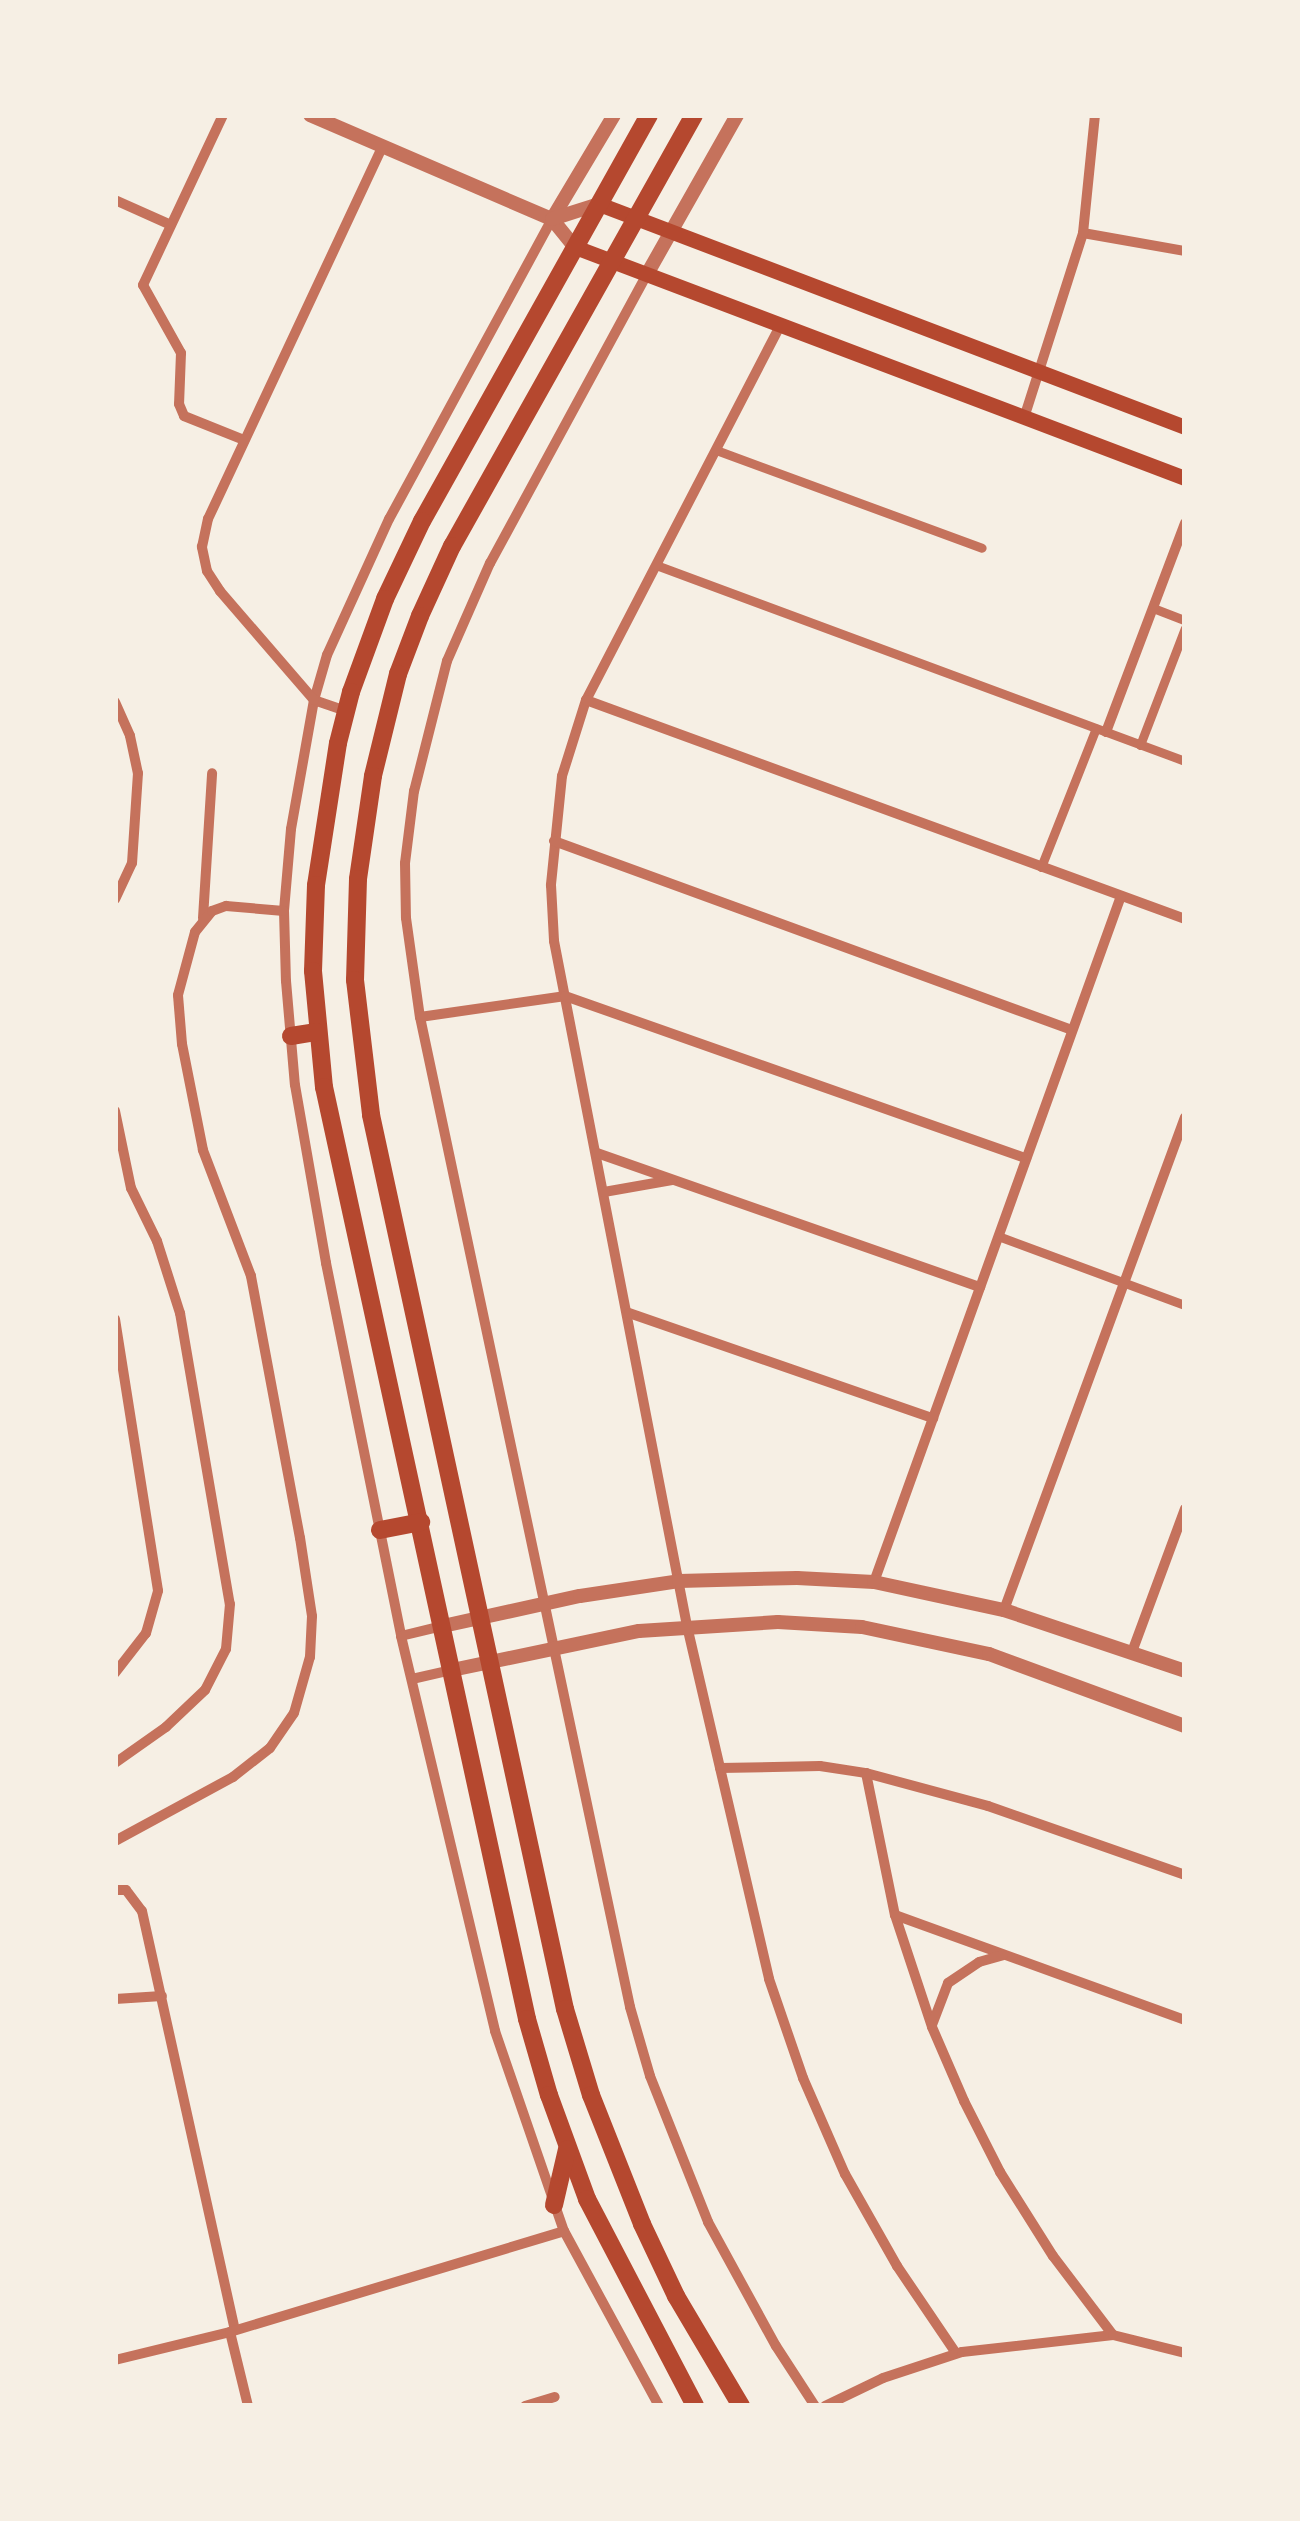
<!DOCTYPE html>
<html>
<head>
<meta charset="utf-8">
<style>
  body { margin:0 }
  #map { position:relative; width:1300px; height:2521px; overflow:hidden; background:#f6efe4; font-family:"Space Grotesk",sans-serif }
  div>[style] { position:absolute }
  [style*='--x'] { left:calc(var(--x)*1px); top:calc(var(--y)*1px); width:calc(var(--w)*1px); rotate:calc(var(--a)*1deg) }
  .pedestrian>* { height:9px; margin:-4.5px; padding:0 4.5px; transform-origin:4.5px; border-radius:4.5px; background:#c5725c }
  .minor>* { height:10px; margin:-5px; padding:0 5px; transform-origin:5px; border-radius:5px; background:#c5725c }
  .tertiary>* { height:14px; margin:-7px; padding:0 7px; transform-origin:7px; border-radius:7px; background:#c5725c }
  .secondary>* { height:15px; margin:-7.5px; padding:0 7.5px; transform-origin:7.5px; border-radius:7.5px; background:#b5482f }
  .trunk>* { height:18px; margin:-9px; padding:0 9px; transform-origin:9px; border-radius:9px; background:#b5482f }
  span { translate:-50% -50%; white-space:nowrap; text-align:center; line-height:1.15; -webkit-text-stroke:9px #f6efe4; paint-order:stroke }
  .frame { position:absolute; inset:0; border:118px solid #f6efe4; pointer-events:none }
</style>
</head>
<body>
<div id="map">
  <div class="pedestrian">
    <i style="--x:716;--y:450;--w:283;--a:20.2"></i>
    <i style="--x:656;--y:565;--w:564;--a:20.33"></i>
    <i style="--x:1153;--y:608;--w:34;--a:21"></i>
    <i style="--x:1140;--y:745;--w:125;--a:-69"></i>
    <i style="--x:1041;--y:867;--w:149;--a:-68.4"></i>
    <i style="--x:998;--y:1236;--w:199;--a:20.3"></i>
  </div>
  <div class="minor">
    <i style="--x:223;--y:115;--w:188;--a:115.2"></i>
    <i style="--x:143;--y:285;--w:78;--a:60.8"></i>
    <i style="--x:181;--y:353;--w:51;--a:92.2"></i>
    <i style="--x:179;--y:404;--w:13;--a:67"></i>
    <i style="--x:184;--y:416;--w:65;--a:21.8"></i>
    <i style="--x:115;--y:200;--w:61;--a:24.1"></i>
    <i style="--x:552;--y:219;--w:341;--a:118.5"></i>
    <i style="--x:389;--y:519;--w:149;--a:114.5"></i>
    <i style="--x:327;--y:655;--w:47;--a:106.1"></i>
    <i style="--x:314;--y:700;--w:131;--a:100.1"></i>
    <i style="--x:291;--y:829;--w:82;--a:94.9"></i>
    <i style="--x:284;--y:911;--w:70;--a:88.4"></i>
    <i style="--x:286;--y:981;--w:104;--a:85.1"></i>
    <i style="--x:295;--y:1085;--w:181;--a:80.1"></i>
    <i style="--x:326;--y:1263;--w:380;--a:78.6"></i>
    <i style="--x:401;--y:1636;--w:406;--a:76.6"></i>
    <i style="--x:495;--y:2031;--w:212;--a:71"></i>
    <i style="--x:564;--y:2231;--w:199;--a:61.5"></i>
    <i style="--x:1083;--y:233;--w:104;--a:10"></i>
    <i style="--x:646;--y:276;--w:327;--a:118.5"></i>
    <i style="--x:490;--y:563;--w:107;--a:113.7"></i>
    <i style="--x:447;--y:661;--w:134;--a:104.2"></i>
    <i style="--x:414;--y:791;--w:73;--a:97.1"></i>
    <i style="--x:405;--y:863;--w:55;--a:89"></i>
    <i style="--x:406;--y:918;--w:100;--a:82"></i>
    <i style="--x:420;--y:1017;--w:1012;--a:78.02"></i>
    <i style="--x:630;--y:2007;--w:72;--a:73.8"></i>
    <i style="--x:650;--y:2076;--w:157;--a:68.3"></i>
    <i style="--x:708;--y:2222;--w:141;--a:61.3"></i>
    <i style="--x:776;--y:2346;--w:72;--a:57"></i>
    <i style="--x:780;--y:326;--w:421;--a:117.4"></i>
    <i style="--x:586;--y:700;--w:80;--a:107.5"></i>
    <i style="--x:562;--y:776;--w:110;--a:95.8"></i>
    <i style="--x:551;--y:885;--w:56;--a:86.9"></i>
    <i style="--x:554;--y:941;--w:698;--a:79.01"></i>
    <i style="--x:687;--y:1626;--w:362;--a:76.9"></i>
    <i style="--x:769;--y:1979;--w:105;--a:71"></i>
    <i style="--x:803;--y:2078;--w:105;--a:66.4"></i>
    <i style="--x:845;--y:2174;--w:106;--a:60.5"></i>
    <i style="--x:897;--y:2266;--w:105;--a:55.9"></i>
    <i style="--x:1024;--y:418;--w:194;--a:-72.3"></i>
    <i style="--x:1083;--y:233;--w:119;--a:-84.2"></i>
    <i style="--x:586;--y:700;--w:638;--a:20.08"></i>
    <i style="--x:115;--y:702;--w:37;--a:66"></i>
    <i style="--x:130;--y:736;--w:38;--a:78"></i>
    <i style="--x:138;--y:773;--w:90;--a:93.8"></i>
    <i style="--x:132;--y:863;--w:40;--a:115"></i>
    <i style="--x:346;--y:711;--w:34;--a:-161"></i>
    <i style="--x:314;--y:700;--w:144;--a:-130.8"></i>
    <i style="--x:220;--y:591;--w:24;--a:-123"></i>
    <i style="--x:207;--y:571;--w:25;--a:-102"></i>
    <i style="--x:202;--y:547;--w:29;--a:-78"></i>
    <i style="--x:208;--y:519;--w:412;--a:-64.9"></i>
    <i style="--x:1106;--y:732;--w:223;--a:-69.3"></i>
    <i style="--x:554;--y:841;--w:551;--a:20.05"></i>
    <i style="--x:203;--y:918;--w:145;--a:-86.4"></i>
    <i style="--x:420;--y:1017;--w:147;--a:-8.2"></i>
    <i style="--x:565;--y:996;--w:489;--a:19.4"></i>
    <i style="--x:115;--y:1111;--w:79;--a:78.3"></i>
    <i style="--x:131;--y:1188;--w:59;--a:63.9"></i>
    <i style="--x:157;--y:1241;--w:76;--a:72.3"></i>
    <i style="--x:180;--y:1313;--w:295;--a:80.3"></i>
    <i style="--x:230;--y:1604;--w:45;--a:95.1"></i>
    <i style="--x:226;--y:1649;--w:46;--a:117.1"></i>
    <i style="--x:205;--y:1690;--w:54;--a:136.5"></i>
    <i style="--x:166;--y:1727;--w:62;--a:144.8"></i>
    <i style="--x:597;--y:1153;--w:406;--a:19.3"></i>
    <i style="--x:604;--y:1192;--w:69;--a:-10"></i>
    <i style="--x:629;--y:1313;--w:322;--a:19.1"></i>
    <i style="--x:115;--y:1319;--w:275;--a:81"></i>
    <i style="--x:158;--y:1591;--w:44;--a:105.9"></i>
    <i style="--x:146;--y:1633;--w:51;--a:127.8"></i>
    <i style="--x:874;--y:1582;--w:729;--a:-70.2"></i>
    <i style="--x:1004;--y:1610;--w:525;--a:-69.84"></i>
    <i style="--x:401;--y:1636;--w:42;--a:-13.7"></i>
    <i style="--x:1132;--y:1652;--w:153;--a:-69.7"></i>
    <i style="--x:412;--y:1679;--w:41;--a:-12.7"></i>
    <i style="--x:720;--y:1768;--w:100;--a:-1.1"></i>
    <i style="--x:820;--y:1766;--w:47;--a:8.7"></i>
    <i style="--x:866;--y:1773;--w:126;--a:15.1"></i>
    <i style="--x:988;--y:1806;--w:209;--a:19.3"></i>
    <i style="--x:866;--y:1773;--w:145;--a:78.5"></i>
    <i style="--x:895;--y:1915;--w:118;--a:71.7"></i>
    <i style="--x:932;--y:2027;--w:81;--a:66.6"></i>
    <i style="--x:964;--y:2101;--w:80;--a:63.1"></i>
    <i style="--x:1000;--y:2172;--w:99;--a:57.8"></i>
    <i style="--x:1053;--y:2256;--w:99;--a:52.8"></i>
    <i style="--x:115;--y:1841;--w:134;--a:-28.5"></i>
    <i style="--x:233;--y:1777;--w:47;--a:-38.1"></i>
    <i style="--x:270;--y:1748;--w:42;--a:-55.6"></i>
    <i style="--x:294;--y:1713;--w:58;--a:-74.1"></i>
    <i style="--x:310;--y:1657;--w:41;--a:-87.2"></i>
    <i style="--x:312;--y:1616;--w:79;--a:-98.7"></i>
    <i style="--x:300;--y:1538;--w:267;--a:-100.6"></i>
    <i style="--x:251;--y:1276;--w:135;--a:-110.9"></i>
    <i style="--x:203;--y:1150;--w:108;--a:-101.2"></i>
    <i style="--x:182;--y:1044;--w:49;--a:-94.7"></i>
    <i style="--x:178;--y:995;--w:65;--a:-74.9"></i>
    <i style="--x:195;--y:932;--w:27;--a:-51"></i>
    <i style="--x:212;--y:911;--w:15;--a:-20"></i>
    <i style="--x:226;--y:906;--w:58;--a:4.9"></i>
    <i style="--x:115;--y:1890;--w:11;--a:0"></i>
    <i style="--x:126;--y:1890;--w:26;--a:53"></i>
    <i style="--x:142;--y:1911;--w:429;--a:77.5"></i>
    <i style="--x:895;--y:1915;--w:308;--a:19.9"></i>
    <i style="--x:115;--y:1999;--w:47;--a:-3.7"></i>
    <i style="--x:932;--y:2025;--w:45;--a:-69.1"></i>
    <i style="--x:948;--y:1983;--w:37;--a:-34"></i>
    <i style="--x:979;--y:1962;--w:25;--a:-16"></i>
    <i style="--x:230;--y:2332;--w:76;--a:76.3"></i>
    <i style="--x:115;--y:2360;--w:118;--a:-13.7"></i>
    <i style="--x:230;--y:2332;--w:349;--a:-16.8"></i>
    <i style="--x:525;--y:2406;--w:31;--a:-17"></i>
    <i style="--x:825;--y:2406;--w:64;--a:-25.8"></i>
    <i style="--x:883;--y:2378;--w:83;--a:-18.2"></i>
    <i style="--x:962;--y:2352;--w:152;--a:-6.4"></i>
    <i style="--x:1113;--y:2335;--w:74;--a:14"></i>
  </div>
  <div class="tertiary">
    <i style="--x:310;--y:115;--w:263;--a:23.3"></i>
    <i style="--x:552;--y:219;--w:36;--a:51"></i>
    <i style="--x:552;--y:219;--w:121;--a:-59.2"></i>
    <i style="--x:552;--y:219;--w:49;--a:-17.7"></i>
    <i style="--x:646;--y:276;--w:185;--a:-60.5"></i>
    <i style="--x:443;--y:1626;--w:140;--a:-12.4"></i>
    <i style="--x:580;--y:1596;--w:100;--a:-8.6"></i>
    <i style="--x:679;--y:1581;--w:118;--a:-1.5"></i>
    <i style="--x:797;--y:1578;--w:77;--a:3"></i>
    <i style="--x:874;--y:1582;--w:133;--a:12.2"></i>
    <i style="--x:1004;--y:1610;--w:191;--a:18.6"></i>
    <i style="--x:452;--y:1670;--w:191;--a:-11.8"></i>
    <i style="--x:639;--y:1631;--w:139;--a:-3.7"></i>
    <i style="--x:778;--y:1622;--w:84;--a:3.4"></i>
    <i style="--x:862;--y:1627;--w:130;--a:12"></i>
    <i style="--x:989;--y:1654;--w:209;--a:20.2"></i>
  </div>
  <div class="secondary">
    <i style="--x:599;--y:204;--w:627;--a:20.83"></i>
    <i style="--x:575;--y:247;--w:652;--a:20.74"></i>
  </div>
  <div class="trunk">
    <i style="--x:649;--y:115;--w:465;--a:119.2"></i>
    <i style="--x:422;--y:521;--w:86;--a:115.4"></i>
    <i style="--x:385;--y:599;--w:99;--a:110.1"></i>
    <i style="--x:351;--y:692;--w:53;--a:104.3"></i>
    <i style="--x:338;--y:743;--w:144;--a:98.8"></i>
    <i style="--x:316;--y:885;--w:86;--a:92"></i>
    <i style="--x:313;--y:971;--w:117;--a:84.6"></i>
    <i style="--x:324;--y:1087;--w:954;--a:77.71"></i>
    <i style="--x:527;--y:2019;--w:79;--a:73.9"></i>
    <i style="--x:549;--y:2095;--w:111;--a:69.9"></i>
    <i style="--x:587;--y:2199;--w:233;--a:62.4"></i>
    <i style="--x:694;--y:115;--w:494;--a:119.3"></i>
    <i style="--x:452;--y:546;--w:77;--a:114.6"></i>
    <i style="--x:420;--y:616;--w:62;--a:110.8"></i>
    <i style="--x:398;--y:674;--w:105;--a:103.8"></i>
    <i style="--x:373;--y:776;--w:104;--a:98.3"></i>
    <i style="--x:358;--y:879;--w:101;--a:91.7"></i>
    <i style="--x:355;--y:980;--w:136;--a:83.2"></i>
    <i style="--x:371;--y:1115;--w:915;--a:77.76"></i>
    <i style="--x:565;--y:2009;--w:90;--a:73.2"></i>
    <i style="--x:591;--y:2095;--w:139;--a:68.4"></i>
    <i style="--x:642;--y:2224;--w:80;--a:64.7"></i>
    <i style="--x:676;--y:2296;--w:128;--a:59.4"></i>
    <i style="--x:291;--y:1036;--w:26;--a:-9"></i>
    <i style="--x:380;--y:1530;--w:42;--a:-11"></i>
    <i style="--x:554;--y:2205;--w:57;--a:-76.9"></i>
  </div>
  <div class="frame"></div>
</div>
</body>
</html>
